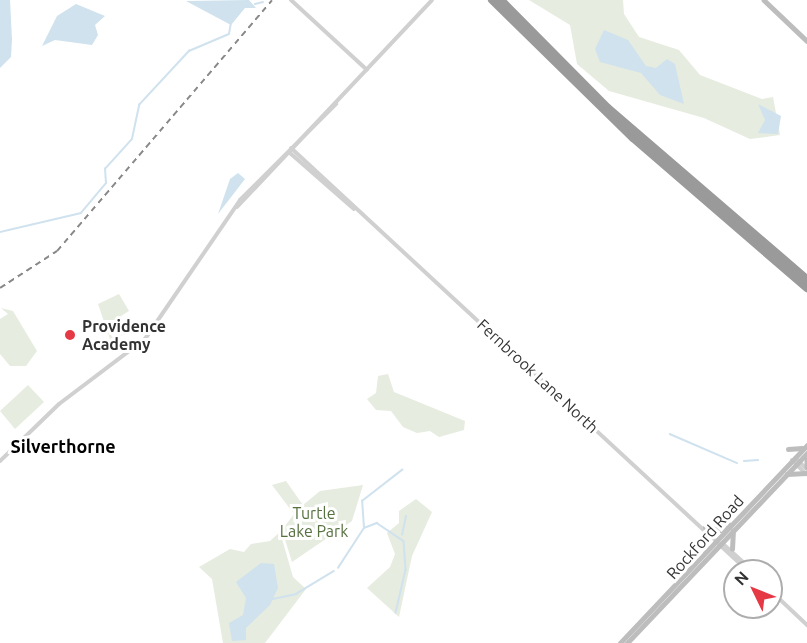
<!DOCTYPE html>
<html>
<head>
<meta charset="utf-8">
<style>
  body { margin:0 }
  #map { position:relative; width:807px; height:643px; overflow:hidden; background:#fff; font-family:Ubuntu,sans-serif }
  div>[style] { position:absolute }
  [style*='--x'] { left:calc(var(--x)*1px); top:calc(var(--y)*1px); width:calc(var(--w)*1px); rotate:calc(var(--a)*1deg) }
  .green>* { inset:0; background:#e6ecdf }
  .water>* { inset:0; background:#cfe2ee }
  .stream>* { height:1.5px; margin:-0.75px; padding:0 0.75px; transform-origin:0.75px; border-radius:0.75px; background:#cfe2ee }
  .tertiary>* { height:4px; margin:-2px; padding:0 2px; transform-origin:2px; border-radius:2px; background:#d0d0d0 }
  .secondary>* { height:4.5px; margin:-2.25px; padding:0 2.25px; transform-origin:2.25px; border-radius:2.25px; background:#bdbdbd }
  .motorway>* { height:8px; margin:-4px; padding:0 4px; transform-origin:4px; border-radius:4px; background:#9a9a9a }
  .rail>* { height:1.5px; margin-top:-0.75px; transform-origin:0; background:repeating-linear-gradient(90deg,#888 0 6px,transparent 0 10.5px) }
  .dots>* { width:16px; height:16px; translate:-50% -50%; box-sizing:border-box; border:3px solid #fff; border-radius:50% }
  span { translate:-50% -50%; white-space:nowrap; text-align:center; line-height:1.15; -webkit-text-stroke:6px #fff; paint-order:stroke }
  .poi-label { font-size:16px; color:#333; font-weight:700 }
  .left { translate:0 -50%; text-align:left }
  .street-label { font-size:16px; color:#333 }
  .park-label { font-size:16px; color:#56703f }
  .neighbourhood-label { font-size:18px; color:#000; font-weight:700 }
  .north { position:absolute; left:723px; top:559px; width:60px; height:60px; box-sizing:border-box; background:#fff; border:2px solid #adadad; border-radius:50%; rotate:313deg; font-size:16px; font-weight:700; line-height:24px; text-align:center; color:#333 }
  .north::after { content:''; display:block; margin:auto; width:21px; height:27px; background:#e63946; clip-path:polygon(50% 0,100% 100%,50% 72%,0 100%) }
</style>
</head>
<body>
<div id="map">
  <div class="green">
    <i style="clip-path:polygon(529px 0,623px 0,624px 14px,639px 37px,679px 50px,700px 75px,762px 99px,773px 97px,780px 135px,750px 139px,704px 118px,609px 91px,577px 64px,570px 25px)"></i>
    <i style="clip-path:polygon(119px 294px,129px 311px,121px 316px,126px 334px,110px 339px,98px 304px)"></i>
    <i style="clip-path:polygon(1px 308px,13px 311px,37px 351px,26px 366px,10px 366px,0 354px,0 319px,8px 314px)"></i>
    <i style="clip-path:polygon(388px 374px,394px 392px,465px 421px,464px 430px,439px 437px,430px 431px,417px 433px,403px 427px,391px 411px,376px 410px,367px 399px,376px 393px,378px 376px)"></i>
    <i style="clip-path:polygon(28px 385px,44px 402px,15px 429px,0 411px)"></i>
    <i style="clip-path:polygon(286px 481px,303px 505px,320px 491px,363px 485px,352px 521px,292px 562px,282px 530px,294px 514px,272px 485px)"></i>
    <i style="clip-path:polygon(416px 499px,432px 512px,412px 556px,399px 617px,367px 588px,390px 567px,395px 554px,387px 533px,399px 523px,399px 511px)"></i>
    <i style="clip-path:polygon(280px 532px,293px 577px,306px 589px,265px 643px,223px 643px,212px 579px,199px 567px,230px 549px,244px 552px,251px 544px,270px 541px)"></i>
  </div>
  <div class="water">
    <i style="clip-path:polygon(0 0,10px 0,12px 40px,11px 57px,0 68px)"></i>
    <i style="clip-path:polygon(249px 0,256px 8px,245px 8px,231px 25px,186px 1px)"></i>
    <i style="clip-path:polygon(76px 4px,105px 16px,95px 25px,98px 35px,92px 45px,55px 40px,42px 46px,57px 16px)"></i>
    <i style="clip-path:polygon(604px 30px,628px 40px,646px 66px,656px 68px,667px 59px,675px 64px,684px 104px,660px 95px,641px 73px,600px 62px,595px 49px)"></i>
    <i style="clip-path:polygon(758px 104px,781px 116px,778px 134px,758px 133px,765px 120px)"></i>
    <i style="clip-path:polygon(238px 173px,245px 179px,218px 214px,230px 179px)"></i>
    <i style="clip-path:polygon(261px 563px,274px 564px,278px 588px,270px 605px,246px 628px,246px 640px,232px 641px,229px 623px,243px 615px,246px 598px,236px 582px)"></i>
  </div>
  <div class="stream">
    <i style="--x:255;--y:4;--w:8;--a:-14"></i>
    <i style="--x:0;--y:232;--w:83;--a:-13.2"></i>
    <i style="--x:81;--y:213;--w:39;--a:-50"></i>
    <i style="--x:106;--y:183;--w:14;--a:-94"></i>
    <i style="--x:105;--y:169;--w:40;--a:-48"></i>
    <i style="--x:132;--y:139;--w:35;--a:-78"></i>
    <i style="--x:139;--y:105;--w:74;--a:-47.2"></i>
    <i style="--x:189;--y:51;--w:43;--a:-23"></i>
    <i style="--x:229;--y:34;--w:11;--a:-80"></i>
    <i style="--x:670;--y:434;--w:73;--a:23.4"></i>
    <i style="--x:744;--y:461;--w:14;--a:-4"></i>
    <i style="--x:364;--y:528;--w:14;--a:-21"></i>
    <i style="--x:377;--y:523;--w:32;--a:34"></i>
    <i style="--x:404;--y:541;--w:29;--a:86"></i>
    <i style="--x:406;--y:570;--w:44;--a:103.1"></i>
    <i style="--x:402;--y:535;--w:19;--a:-78"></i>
    <i style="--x:338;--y:568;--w:48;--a:-57"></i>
    <i style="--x:364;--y:528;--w:27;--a:-94"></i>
    <i style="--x:362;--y:501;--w:51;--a:-37.8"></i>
    <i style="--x:273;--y:599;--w:24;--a:-12"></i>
    <i style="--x:296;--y:594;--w:44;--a:-31.2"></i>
  </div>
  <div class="tertiary">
    <i style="--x:291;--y:0;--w:103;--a:42.6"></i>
    <i style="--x:291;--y:148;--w:623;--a:42.79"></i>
    <i style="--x:290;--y:153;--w:85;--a:41.2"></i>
    <i style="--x:237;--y:207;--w:284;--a:-46.7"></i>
    <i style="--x:795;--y:458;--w:16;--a:43"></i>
    <i style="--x:792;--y:460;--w:20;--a:45"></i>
    <i style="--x:0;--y:461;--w:82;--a:-44"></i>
    <i style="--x:59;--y:404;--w:108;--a:-37.1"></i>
    <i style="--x:145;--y:339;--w:168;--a:-55.6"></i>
    <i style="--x:240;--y:200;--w:136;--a:-45"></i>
    <i style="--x:722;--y:543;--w:42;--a:42.1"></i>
    <i style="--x:771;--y:591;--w:50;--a:43.4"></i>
  </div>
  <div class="secondary">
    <i style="--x:764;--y:0;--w:59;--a:43.6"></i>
    <i style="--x:788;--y:449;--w:14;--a:-4"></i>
    <i style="--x:807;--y:455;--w:12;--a:90"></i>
    <i style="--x:787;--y:474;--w:19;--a:-3"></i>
    <i style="--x:705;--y:527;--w:15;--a:11"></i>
    <i style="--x:720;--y:530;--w:10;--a:-37"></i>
    <i style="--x:732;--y:549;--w:18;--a:-87"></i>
    <i style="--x:620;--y:643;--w:272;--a:-46.6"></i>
    <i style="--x:627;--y:643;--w:262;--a:-46.5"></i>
  </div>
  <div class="motorway">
    <i style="--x:492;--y:0;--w:197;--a:44.4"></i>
    <i style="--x:633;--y:138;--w:230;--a:40.8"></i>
    <i style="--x:501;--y:0;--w:152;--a:45.3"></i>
    <i style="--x:608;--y:108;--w:262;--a:40.7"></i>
  </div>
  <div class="rail">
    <i style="--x:0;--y:288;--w:68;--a:-33"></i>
    <i style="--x:57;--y:251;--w:330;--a:-49.4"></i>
  </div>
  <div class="dots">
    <i style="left:70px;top:335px;background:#e63946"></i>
  </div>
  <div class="poi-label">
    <span class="left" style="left:82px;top:335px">Providence<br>Academy</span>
  </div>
  <div class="street-label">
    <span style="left:538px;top:376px;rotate:43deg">Fernbrook Lane North</span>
    <span style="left:705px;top:537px;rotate:-48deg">Rockford Road</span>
  </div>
  <div class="park-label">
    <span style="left:314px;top:522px">Turtle<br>Lake Park</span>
  </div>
  <div class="neighbourhood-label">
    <span style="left:63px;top:446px">Silverthorne</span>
  </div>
  <div class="north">N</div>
</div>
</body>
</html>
